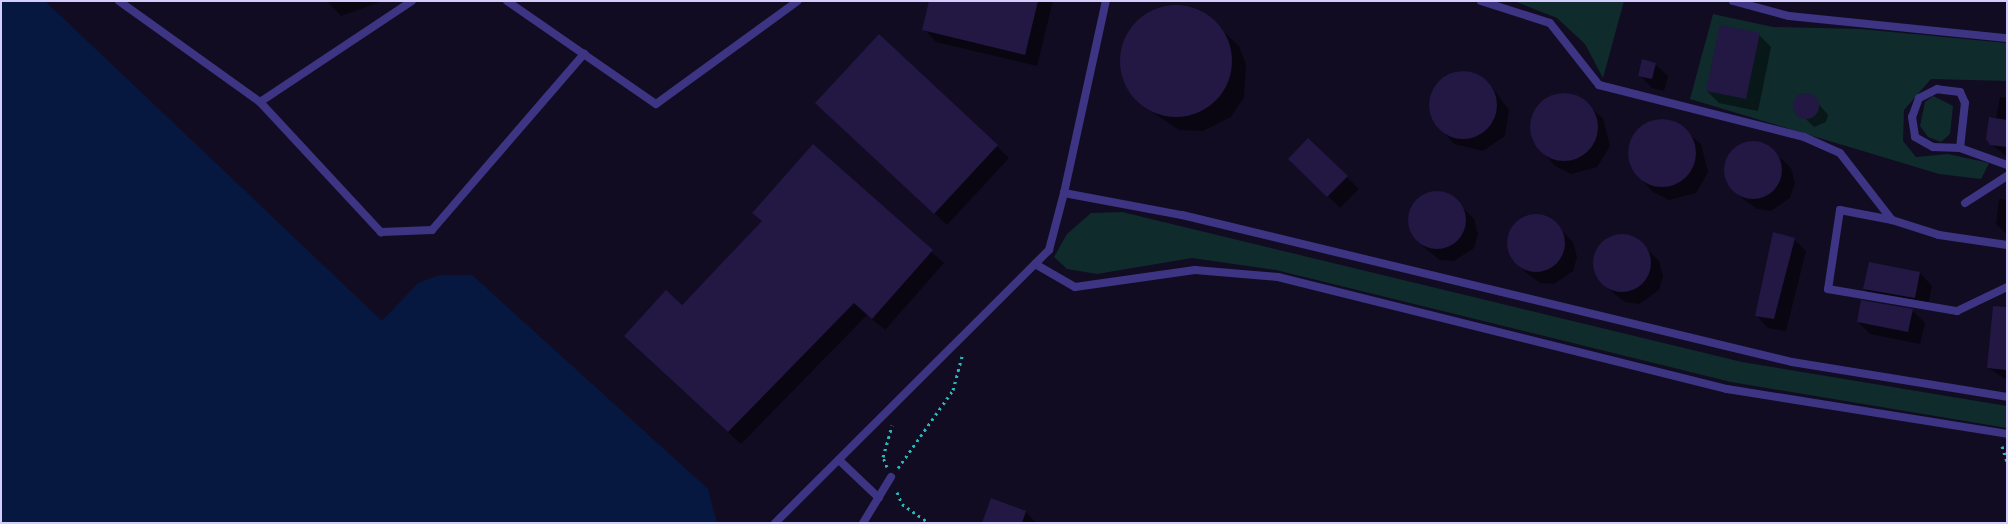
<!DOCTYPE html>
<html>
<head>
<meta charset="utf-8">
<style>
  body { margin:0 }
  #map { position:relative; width:2008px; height:524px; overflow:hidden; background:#110c22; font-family:Helvetica,sans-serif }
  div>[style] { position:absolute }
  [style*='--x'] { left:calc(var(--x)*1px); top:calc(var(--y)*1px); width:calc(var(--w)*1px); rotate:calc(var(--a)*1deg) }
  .green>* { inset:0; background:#0f2b2c }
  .water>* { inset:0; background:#071840 }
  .shadow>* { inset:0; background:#0007 }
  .building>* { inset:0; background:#231743 }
  .round { border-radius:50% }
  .path>* { height:3px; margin-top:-1.5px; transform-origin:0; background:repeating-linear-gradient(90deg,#28b7b8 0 2.5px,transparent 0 6.5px) }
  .lane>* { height:8px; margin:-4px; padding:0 4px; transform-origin:4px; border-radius:4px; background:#3d3583 }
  span { translate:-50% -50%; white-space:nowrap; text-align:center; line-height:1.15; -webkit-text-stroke:4px #110c22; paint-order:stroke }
  .frame { position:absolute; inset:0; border:2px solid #d6cdff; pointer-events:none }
</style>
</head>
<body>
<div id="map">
  <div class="green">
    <i style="clip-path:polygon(1514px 1px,1624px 1px,1603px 78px,1585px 44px,1557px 18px)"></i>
    <i style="clip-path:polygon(1713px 14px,1773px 27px,1861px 29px,2007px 43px,2007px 81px,1931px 79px,1904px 110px,1903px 141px,1916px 157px,1948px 154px,1989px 163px,1981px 179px,1939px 174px,1690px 99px)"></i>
    <i style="clip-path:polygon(1933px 96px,1953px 106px,1950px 134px,1941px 142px,1928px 137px,1920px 126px,1925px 102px)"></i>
    <i style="clip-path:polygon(1122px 212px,1742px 362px,2007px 406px,2007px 428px,1731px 382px,1276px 270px,1192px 258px,1097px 274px,1067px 269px,1054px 257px,1067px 234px,1091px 213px)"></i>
  </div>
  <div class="water">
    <i style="clip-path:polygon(1px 1px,45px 1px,382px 321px,418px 283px,440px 275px,472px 275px,708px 489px,717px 523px,1px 523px)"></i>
  </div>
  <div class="shadow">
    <i style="clip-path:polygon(327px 1px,383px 1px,341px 16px)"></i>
    <i style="clip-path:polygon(930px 1px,1053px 1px,1037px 66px,936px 42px,924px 29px)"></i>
    <i style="clip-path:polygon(1176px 5px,1200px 10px,1239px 46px,1246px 64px,1244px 97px,1231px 117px,1203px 131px,1179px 130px,1148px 109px,1131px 93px,1121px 60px,1129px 31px,1148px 13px)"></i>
    <i style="clip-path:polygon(1759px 35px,1771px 47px,1758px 111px,1719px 103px,1707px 91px)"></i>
    <i style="clip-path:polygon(1655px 64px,1668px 76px,1664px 91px,1652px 88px,1639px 75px)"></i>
    <i style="clip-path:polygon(1459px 71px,1475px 73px,1489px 83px,1509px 110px,1505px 136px,1483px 151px,1454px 144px,1431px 117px,1431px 92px,1441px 79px)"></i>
    <i style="clip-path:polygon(1560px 94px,1576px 96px,1603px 118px,1610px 146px,1597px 167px,1571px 174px,1555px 166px,1532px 140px,1530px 124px,1542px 101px)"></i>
    <i style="clip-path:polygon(1810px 94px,1828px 115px,1826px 122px,1814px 127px,1794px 107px,1800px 95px)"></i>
    <i style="clip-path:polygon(2000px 97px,2007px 98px,2007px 157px,1991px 144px)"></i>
    <i style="clip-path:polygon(829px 115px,997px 146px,1009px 158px,947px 225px)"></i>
    <i style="clip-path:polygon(1658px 120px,1674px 122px,1701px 144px,1708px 172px,1696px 193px,1669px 200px,1653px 192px,1630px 166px,1628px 150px,1640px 127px)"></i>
    <i style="clip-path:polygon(1308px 140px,1359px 189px,1340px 208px,1290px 159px)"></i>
    <i style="clip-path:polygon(1752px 141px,1768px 146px,1791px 168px,1795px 183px,1790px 198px,1771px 211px,1757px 209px,1742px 198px,1729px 185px,1725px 170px,1727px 158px,1741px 144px)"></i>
    <i style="clip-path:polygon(813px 146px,944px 263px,885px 330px,867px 315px,741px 444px,638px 349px,763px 222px)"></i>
    <i style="clip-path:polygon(1436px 192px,1452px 197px,1474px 219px,1478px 234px,1474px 248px,1454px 261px,1440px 260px,1426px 249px,1413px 236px,1408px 221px,1411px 209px,1424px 195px)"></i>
    <i style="clip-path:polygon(1999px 199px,2007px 200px,2007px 235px,1996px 224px)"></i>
    <i style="clip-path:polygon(1535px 215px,1551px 220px,1573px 242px,1577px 257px,1573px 271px,1554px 284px,1540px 283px,1525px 272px,1512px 259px,1508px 244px,1510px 232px,1524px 218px)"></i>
    <i style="clip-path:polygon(1621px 234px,1637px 239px,1659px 261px,1663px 276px,1659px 290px,1639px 304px,1625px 302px,1611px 291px,1598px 278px,1593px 263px,1596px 251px,1609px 237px)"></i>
    <i style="clip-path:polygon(1794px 239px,1806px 251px,1786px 331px,1768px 328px,1756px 315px)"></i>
    <i style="clip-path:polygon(1920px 273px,1932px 286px,1927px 310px,1877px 301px,1864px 289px)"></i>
    <i style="clip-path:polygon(2007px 309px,2007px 380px,1988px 368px)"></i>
    <i style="clip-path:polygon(1912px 310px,1925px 323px,1920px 344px,1870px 334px,1858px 322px)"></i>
    <i style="clip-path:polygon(1026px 512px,1036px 523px,984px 523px)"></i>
  </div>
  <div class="building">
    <i style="clip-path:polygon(929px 1px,1038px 1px,1025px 55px,922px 30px)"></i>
    <i class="round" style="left:1120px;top:5px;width:112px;height:112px"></i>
    <i style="clip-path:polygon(1720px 25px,1760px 33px,1746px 99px,1706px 91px)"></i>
    <i style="clip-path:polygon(879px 34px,998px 145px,934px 214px,815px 103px)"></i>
    <i style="clip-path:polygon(1642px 59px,1656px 63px,1652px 79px,1638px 76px)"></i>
    <i class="round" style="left:1429px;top:71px;width:68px;height:68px"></i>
    <i class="round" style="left:1530px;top:93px;width:68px;height:68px"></i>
    <i class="round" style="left:1793px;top:93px;width:26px;height:26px"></i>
    <i style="clip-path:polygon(1989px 117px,2007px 120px,2007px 147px,1990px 145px,1986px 139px)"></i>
    <i class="round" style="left:1628px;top:119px;width:68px;height:68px"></i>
    <i style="clip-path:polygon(1308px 138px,1348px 176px,1327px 197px,1288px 159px)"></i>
    <i class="round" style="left:1724px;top:141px;width:58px;height:58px"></i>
    <i style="clip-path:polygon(813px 144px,933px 250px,872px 319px,854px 303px,728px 432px,624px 336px,666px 290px,682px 305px,762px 221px,752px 213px)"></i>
    <i class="round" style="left:1408px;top:191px;width:58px;height:58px"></i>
    <i class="round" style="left:1507px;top:214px;width:58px;height:58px"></i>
    <i style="clip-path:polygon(1773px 232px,1795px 238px,1774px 319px,1755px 316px)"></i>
    <i class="round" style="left:1593px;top:234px;width:58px;height:58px"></i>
    <i style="clip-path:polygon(1869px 262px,1920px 272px,1915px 298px,1863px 289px)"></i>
    <i style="clip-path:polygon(1861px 300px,1913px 309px,1908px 332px,1857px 322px)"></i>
    <i style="clip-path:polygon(1993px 306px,2007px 307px,2007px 370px,1987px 368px)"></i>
    <i style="clip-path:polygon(991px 498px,1026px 511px,1022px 523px,982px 523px)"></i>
  </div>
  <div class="path">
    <i style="--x:2002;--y:446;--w:16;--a:72"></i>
    <i style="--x:887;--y:467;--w:11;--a:-112"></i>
    <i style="--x:883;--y:457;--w:33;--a:-74"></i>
    <i style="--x:898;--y:468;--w:95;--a:-54.8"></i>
    <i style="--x:953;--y:390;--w:35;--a:-75"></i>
    <i style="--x:897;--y:492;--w:13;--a:67"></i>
    <i style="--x:902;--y:504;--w:33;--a:35"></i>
  </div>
  <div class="lane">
    <i style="--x:119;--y:1;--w:173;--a:35.6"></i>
    <i style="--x:260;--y:102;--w:178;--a:47.1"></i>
    <i style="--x:381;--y:232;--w:51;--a:-2.2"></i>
    <i style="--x:432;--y:230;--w:233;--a:-49.2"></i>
    <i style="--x:507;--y:1;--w:181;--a:34.7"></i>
    <i style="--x:656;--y:104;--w:175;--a:-36"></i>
    <i style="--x:1481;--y:1;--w:72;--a:17.7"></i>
    <i style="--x:1550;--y:23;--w:79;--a:51.7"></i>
    <i style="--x:1599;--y:85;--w:211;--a:14.2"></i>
    <i style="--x:1804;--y:137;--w:39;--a:24"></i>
    <i style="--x:1840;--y:153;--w:85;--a:52.2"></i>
    <i style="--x:1892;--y:220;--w:49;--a:17.7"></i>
    <i style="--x:1939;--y:235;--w:69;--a:8.4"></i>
    <i style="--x:1733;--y:1;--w:58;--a:15"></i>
    <i style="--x:1789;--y:16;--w:219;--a:5.8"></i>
    <i style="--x:260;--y:102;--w:182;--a:-33.6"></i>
    <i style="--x:1960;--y:148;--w:45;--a:-83.7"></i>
    <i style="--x:1965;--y:103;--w:12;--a:-114"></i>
    <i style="--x:1960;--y:92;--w:23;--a:-173"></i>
    <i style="--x:1937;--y:89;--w:20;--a:153"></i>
    <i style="--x:1919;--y:98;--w:20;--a:110"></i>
    <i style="--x:1912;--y:117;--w:20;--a:81"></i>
    <i style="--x:1915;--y:137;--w:21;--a:29"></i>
    <i style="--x:1933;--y:147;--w:27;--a:2"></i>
    <i style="--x:1960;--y:148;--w:50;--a:19.9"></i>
    <i style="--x:1064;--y:193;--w:197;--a:-77.7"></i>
    <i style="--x:1965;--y:203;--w:50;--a:-32.7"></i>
    <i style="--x:1892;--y:220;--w:53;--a:-169.1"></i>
    <i style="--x:1840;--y:210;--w:80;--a:98.6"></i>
    <i style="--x:1828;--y:289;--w:131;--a:9.7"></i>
    <i style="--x:1957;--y:311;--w:55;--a:-25.6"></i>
    <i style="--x:1035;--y:264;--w:46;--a:29.9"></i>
    <i style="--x:1075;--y:287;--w:121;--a:-8.1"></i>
    <i style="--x:1195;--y:270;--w:83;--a:4.8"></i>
    <i style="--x:1278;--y:277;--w:463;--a:14"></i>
    <i style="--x:1727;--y:389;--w:284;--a:9.1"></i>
    <i style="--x:839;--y:460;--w:55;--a:43.5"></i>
    <i style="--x:775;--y:523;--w:387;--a:-44.9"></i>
    <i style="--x:1049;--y:250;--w:59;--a:-75.3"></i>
    <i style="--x:1064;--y:193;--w:120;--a:10.6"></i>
    <i style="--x:1182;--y:215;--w:627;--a:13.55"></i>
    <i style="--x:1792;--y:362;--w:218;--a:9.2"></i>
    <i style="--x:863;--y:523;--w:54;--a:-58.7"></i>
  </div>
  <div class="frame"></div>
</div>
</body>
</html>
